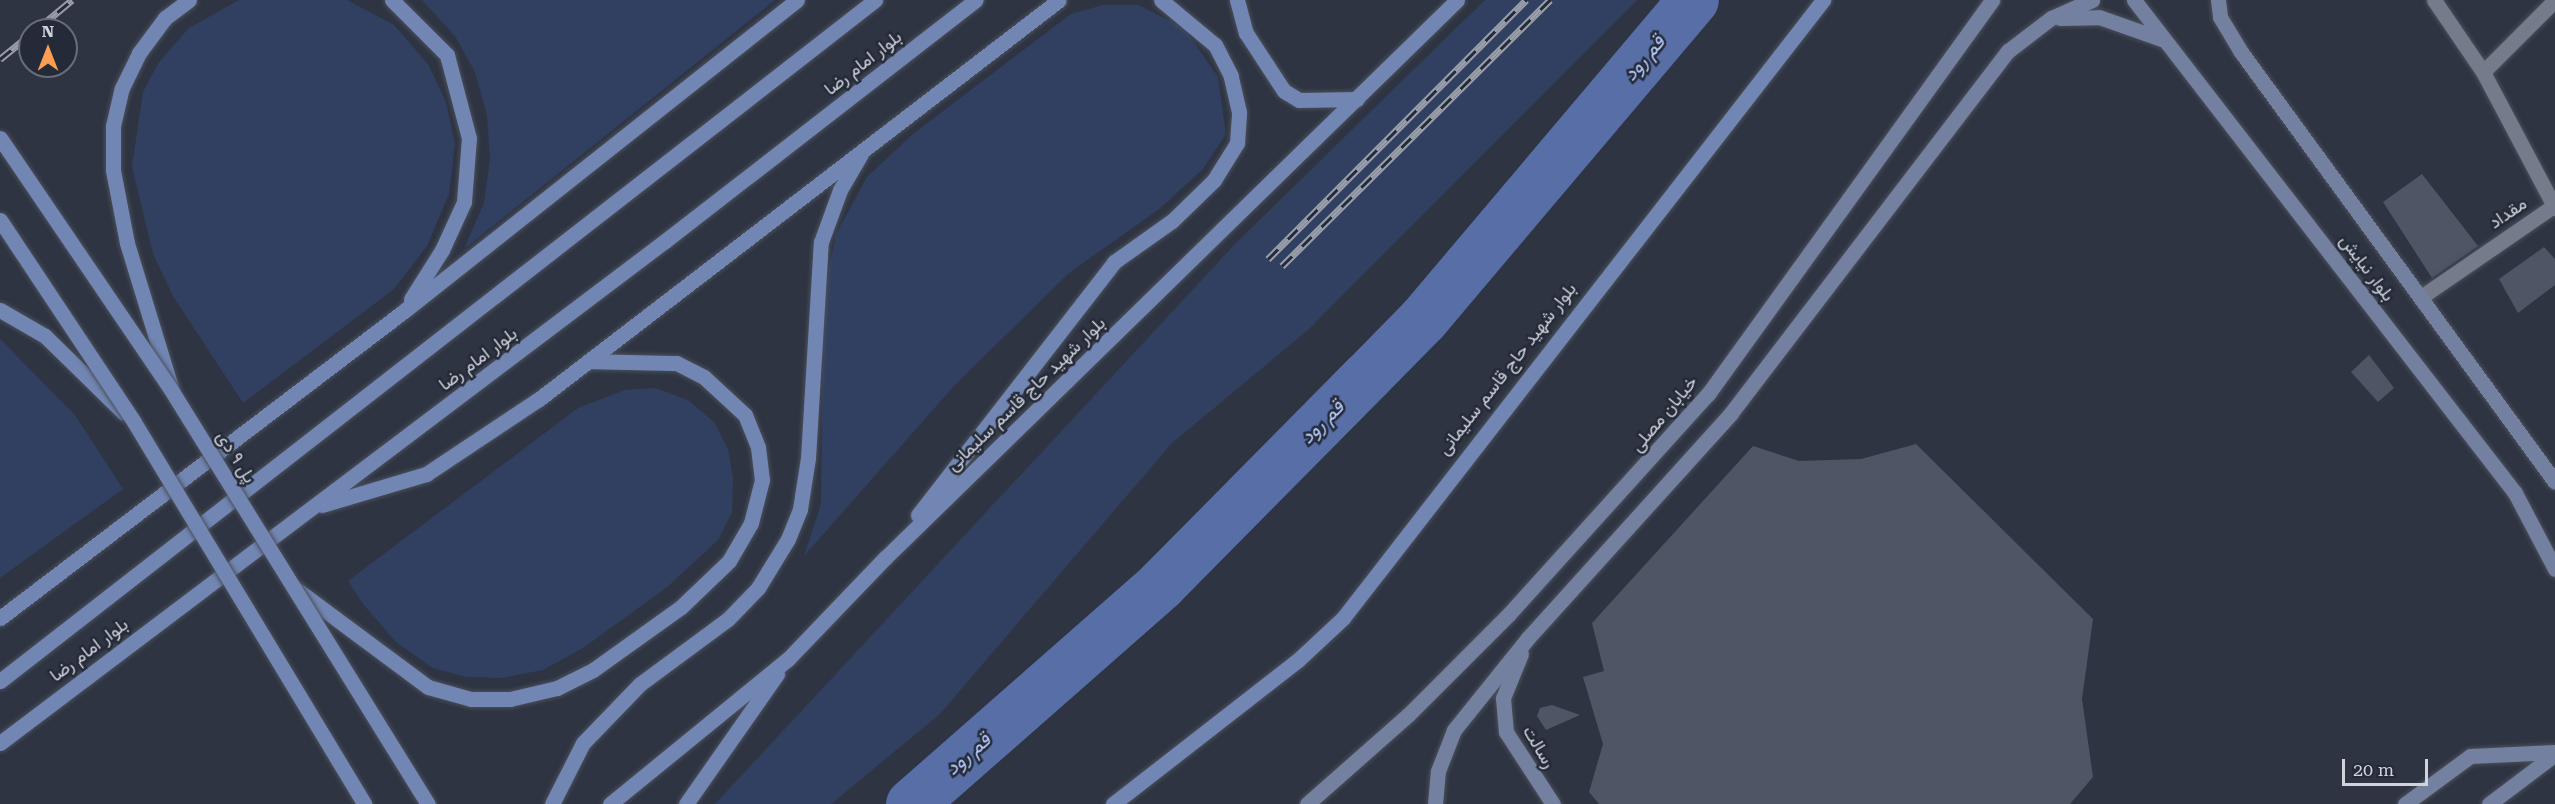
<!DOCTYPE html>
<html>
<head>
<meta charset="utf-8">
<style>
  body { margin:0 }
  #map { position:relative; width:2555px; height:804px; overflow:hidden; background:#2e3442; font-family:"Roboto Serif",Vazirmatn,serif }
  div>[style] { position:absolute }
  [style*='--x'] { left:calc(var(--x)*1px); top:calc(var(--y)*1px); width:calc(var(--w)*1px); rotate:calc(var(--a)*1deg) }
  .green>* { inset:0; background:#314061 }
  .river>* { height:51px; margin:-25.5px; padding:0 25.5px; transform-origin:25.5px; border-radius:25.5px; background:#576ea6 }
  .building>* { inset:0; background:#4e5564 }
  .roads { filter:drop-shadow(0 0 2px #4a4f5a) drop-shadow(0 0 2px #4a4f5a) }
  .street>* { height:15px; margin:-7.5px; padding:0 7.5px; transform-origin:7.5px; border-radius:7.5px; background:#747b8b }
  .secondary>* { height:15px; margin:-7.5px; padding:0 7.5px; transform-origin:7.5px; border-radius:7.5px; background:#73809f }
  .primary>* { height:15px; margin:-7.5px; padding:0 7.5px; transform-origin:7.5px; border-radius:7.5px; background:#7286b4 }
  .rail>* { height:7px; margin-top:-3.5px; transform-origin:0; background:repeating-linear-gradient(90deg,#242a37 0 14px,#9a9ea9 0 28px); box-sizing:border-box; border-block:2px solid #9a9ea9 }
  .bridges { filter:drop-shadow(0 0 2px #4a4f5a) drop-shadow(0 0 2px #4a4f5a) }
  .primary-bridge>* { height:15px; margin:-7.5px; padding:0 7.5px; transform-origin:7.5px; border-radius:7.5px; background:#7286b4 }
  span { translate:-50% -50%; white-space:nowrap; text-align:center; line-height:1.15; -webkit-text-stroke:5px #242a37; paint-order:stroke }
  .street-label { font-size:18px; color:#cfd3dc }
  .water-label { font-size:20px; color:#b7cdfe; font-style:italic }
  .north { position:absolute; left:18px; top:18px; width:60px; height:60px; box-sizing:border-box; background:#242a37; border:2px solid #686e79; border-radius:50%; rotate:0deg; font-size:16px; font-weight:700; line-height:24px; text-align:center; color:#cfd3dc }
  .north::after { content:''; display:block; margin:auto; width:21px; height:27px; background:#fc9d54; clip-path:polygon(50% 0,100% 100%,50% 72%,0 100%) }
  .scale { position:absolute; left:2342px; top:759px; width:86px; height:27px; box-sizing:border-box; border:3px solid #cfd3dc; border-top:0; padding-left:8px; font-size:18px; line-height:21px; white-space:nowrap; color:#cfd3dc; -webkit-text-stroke:4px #242a37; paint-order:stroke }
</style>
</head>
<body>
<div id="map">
  <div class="green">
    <i style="clip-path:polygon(239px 0,347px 0,394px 25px,428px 64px,446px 102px,455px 144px,449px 194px,427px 246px,394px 289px,243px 403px,173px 296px,153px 254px,132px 166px,143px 92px,159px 62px,189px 28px)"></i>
    <i style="clip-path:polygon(422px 0,775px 0,464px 249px,484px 203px,490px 159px,487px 115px,475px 72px,455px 36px)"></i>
    <i style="clip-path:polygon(1485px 0,1637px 0,1308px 330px,1172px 443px,939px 715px,831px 804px,715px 804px,1236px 243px)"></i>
    <i style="clip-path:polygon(1103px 5px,1138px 5px,1184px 28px,1218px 77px,1226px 134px,1203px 169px,1159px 209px,1069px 273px,953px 387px,804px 556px,821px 504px,823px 333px,827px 278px,836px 234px,867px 177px,913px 134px,1071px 14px)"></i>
    <i style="clip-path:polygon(0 339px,75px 415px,123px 489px,0 578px)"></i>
    <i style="clip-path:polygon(655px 388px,688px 400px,714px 422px,728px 449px,733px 478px,732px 512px,718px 540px,666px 588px,583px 648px,543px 670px,502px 678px,466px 677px,433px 668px,396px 642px,363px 604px,348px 581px,578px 408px,625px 390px)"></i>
  </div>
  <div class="river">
    <i style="--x:911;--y:804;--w:332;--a:-41.3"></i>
    <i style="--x:1160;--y:585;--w:294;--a:-45.3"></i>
    <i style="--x:1367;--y:376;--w:80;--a:-45.5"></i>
    <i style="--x:1423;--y:319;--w:418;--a:-49.8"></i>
  </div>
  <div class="building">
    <i style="clip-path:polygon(2422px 174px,2478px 246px,2432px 278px,2383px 202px)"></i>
    <i style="clip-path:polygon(2544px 247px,2555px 259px,2555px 285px,2518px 313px,2499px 279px)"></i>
    <i style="clip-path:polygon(2369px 355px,2394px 388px,2378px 402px,2351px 372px)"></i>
    <i style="clip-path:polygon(1916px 444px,2093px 619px,2082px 699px,2093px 777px,2070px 804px,1599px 804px,1589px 792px,1603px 744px,1583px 677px,1604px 671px,1592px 623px,1753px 446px,1799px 461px,1861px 459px)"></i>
    <i style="clip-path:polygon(1552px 705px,1580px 715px,1546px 730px,1537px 716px,1540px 708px)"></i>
  </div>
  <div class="roads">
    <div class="street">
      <i style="--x:2434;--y:0;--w:87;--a:55.8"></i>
      <i style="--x:2483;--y:72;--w:154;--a:62.1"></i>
      <i style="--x:2483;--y:72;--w:102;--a:-45"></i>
      <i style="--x:2421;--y:297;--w:163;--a:-34.5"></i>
    </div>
    <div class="secondary">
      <i style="--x:2134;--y:0;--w:623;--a:52.3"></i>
      <i style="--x:2515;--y:493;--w:86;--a:62.2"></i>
      <i style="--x:2218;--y:0;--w:17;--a:83"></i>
      <i style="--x:2220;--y:17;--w:41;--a:59"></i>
      <i style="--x:2241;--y:52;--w:532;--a:53.86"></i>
      <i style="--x:2060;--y:18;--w:39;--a:-1"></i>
      <i style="--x:2099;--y:17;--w:69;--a:19.5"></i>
      <i style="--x:1521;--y:654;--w:48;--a:112.2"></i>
      <i style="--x:1503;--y:698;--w:34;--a:85"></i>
      <i style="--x:1506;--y:732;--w:86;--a:56.9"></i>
      <i style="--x:1307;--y:804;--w:135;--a:-41.4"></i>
      <i style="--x:1408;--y:715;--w:143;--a:-45"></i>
      <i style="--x:1509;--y:614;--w:297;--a:-47.9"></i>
      <i style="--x:1708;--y:394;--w:486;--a:-54.2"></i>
      <i style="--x:1435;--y:804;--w:33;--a:-85"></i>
      <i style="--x:1438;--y:771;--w:44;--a:-68.7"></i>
      <i style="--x:1454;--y:730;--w:118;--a:-51.2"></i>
      <i style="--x:1528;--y:638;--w:303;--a:-47.9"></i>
      <i style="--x:1731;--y:413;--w:456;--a:-52.6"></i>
      <i style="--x:2008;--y:51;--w:54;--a:-37.5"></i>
      <i style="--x:2051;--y:18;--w:45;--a:-23.7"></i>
      <i style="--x:2405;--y:804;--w:81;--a:-36.4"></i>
      <i style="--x:2470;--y:756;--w:85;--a:-2.7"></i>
      <i style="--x:2489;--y:804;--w:83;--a:-37.1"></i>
    </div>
    <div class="primary">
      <i style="--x:392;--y:0;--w:78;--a:45"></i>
      <i style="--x:447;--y:55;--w:86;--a:75.2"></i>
      <i style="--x:469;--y:138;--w:64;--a:94.5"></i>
      <i style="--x:464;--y:202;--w:53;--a:114.6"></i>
      <i style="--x:442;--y:250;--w:58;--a:122.3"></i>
      <i style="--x:1237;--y:0;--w:34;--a:75"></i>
      <i style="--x:1246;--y:33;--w:69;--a:56.8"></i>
      <i style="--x:1284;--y:91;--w:17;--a:31"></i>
      <i style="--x:1299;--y:100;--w:58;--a:-1"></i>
      <i style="--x:0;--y:310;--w:52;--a:30"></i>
      <i style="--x:45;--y:336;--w:110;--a:44.3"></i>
      <i style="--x:171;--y:387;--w:151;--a:-107"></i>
      <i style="--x:127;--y:243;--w:74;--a:-100.9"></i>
      <i style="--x:113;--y:170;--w:44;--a:-90"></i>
      <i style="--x:113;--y:126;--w:39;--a:-77"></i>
      <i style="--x:122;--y:88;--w:39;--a:-64"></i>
      <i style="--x:139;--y:53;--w:44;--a:-53.4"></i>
      <i style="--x:165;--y:18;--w:30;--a:-37"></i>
      <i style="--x:322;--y:505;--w:109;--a:-16.6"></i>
      <i style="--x:426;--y:474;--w:136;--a:-33.6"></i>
      <i style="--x:539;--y:399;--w:655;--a:-37.5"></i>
      <i style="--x:918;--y:515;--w:320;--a:-52.2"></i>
      <i style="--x:1114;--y:262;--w:71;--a:-35.3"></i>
      <i style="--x:1172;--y:221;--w:59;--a:-44.3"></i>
      <i style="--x:1214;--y:180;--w:44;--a:-58.1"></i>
      <i style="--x:1237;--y:143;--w:31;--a:-86"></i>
      <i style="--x:1239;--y:112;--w:37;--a:-103"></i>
      <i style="--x:1231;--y:76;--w:35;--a:-117"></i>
      <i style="--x:1215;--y:45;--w:70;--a:-140.2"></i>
      <i style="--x:296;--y:589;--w:164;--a:36.6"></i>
      <i style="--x:428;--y:687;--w:45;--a:15.6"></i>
      <i style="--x:471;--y:699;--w:39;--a:0"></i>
      <i style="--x:510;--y:699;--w:48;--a:-13.2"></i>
      <i style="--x:557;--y:688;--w:40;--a:-26.6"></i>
      <i style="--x:593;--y:670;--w:108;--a:-35.6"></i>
      <i style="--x:681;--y:607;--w:66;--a:-43.8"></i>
      <i style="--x:729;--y:561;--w:44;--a:-59.9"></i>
      <i style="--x:751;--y:523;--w:44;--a:-75.7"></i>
      <i style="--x:762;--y:480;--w:33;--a:-97"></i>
      <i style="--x:758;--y:447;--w:35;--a:-112"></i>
      <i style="--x:745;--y:415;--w:56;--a:-137.2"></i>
      <i style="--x:704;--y:377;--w:31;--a:-153"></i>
      <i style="--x:676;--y:363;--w:86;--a:-178.7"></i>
      <i style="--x:0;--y:618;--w:507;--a:-37.23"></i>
      <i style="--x:404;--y:311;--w:501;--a:-38.36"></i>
      <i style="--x:0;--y:681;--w:1109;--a:-37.89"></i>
      <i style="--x:0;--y:743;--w:833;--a:-37.05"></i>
      <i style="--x:665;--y:241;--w:393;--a:-37.8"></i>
      <i style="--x:552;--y:804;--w:68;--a:-63.1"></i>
      <i style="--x:583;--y:743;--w:82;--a:-46"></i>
      <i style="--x:640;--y:684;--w:109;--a:-36.5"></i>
      <i style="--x:728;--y:619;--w:43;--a:-45.9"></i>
      <i style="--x:758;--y:588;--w:57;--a:-58.5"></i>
      <i style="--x:788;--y:539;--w:32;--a:-68"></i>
      <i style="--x:800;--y:509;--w:52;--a:-81.1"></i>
      <i style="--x:808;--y:458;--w:216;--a:-86.6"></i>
      <i style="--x:821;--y:242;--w:55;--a:-69.9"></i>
      <i style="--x:840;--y:190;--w:42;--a:-59.7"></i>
      <i style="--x:610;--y:804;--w:230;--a:-39.2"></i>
      <i style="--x:788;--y:659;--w:140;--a:-46.2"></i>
      <i style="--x:885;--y:558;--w:799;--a:-44.29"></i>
      <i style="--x:686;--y:804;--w:159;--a:-55"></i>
      <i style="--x:1113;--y:804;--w:234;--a:-37.9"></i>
      <i style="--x:1298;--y:660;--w:62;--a:-43"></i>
      <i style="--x:1343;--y:618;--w:783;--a:-52.16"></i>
    </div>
  </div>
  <div class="rail">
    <i style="--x:36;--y:30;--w:47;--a:-39.8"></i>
    <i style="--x:0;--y:59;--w:38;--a:-39"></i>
    <i style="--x:1268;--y:259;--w:366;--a:-45.1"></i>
    <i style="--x:1282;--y:266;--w:378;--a:-44.8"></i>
  </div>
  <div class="bridges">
    <div class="primary-bridge">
      <i style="--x:0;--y:138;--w:308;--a:55.8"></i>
      <i style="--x:173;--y:393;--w:484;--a:58.2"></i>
      <i style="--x:0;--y:220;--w:242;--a:56.4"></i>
      <i style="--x:134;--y:422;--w:446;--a:58.9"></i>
    </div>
  </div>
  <div class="street-label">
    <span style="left:863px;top:63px;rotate:-38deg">بلوار امام رضا</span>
    <span style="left:2508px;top:213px;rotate:-34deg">مقداد</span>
    <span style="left:2367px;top:268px;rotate:53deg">بلوار نیایش</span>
    <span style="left:478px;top:359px;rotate:-37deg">بلوار امام رضا</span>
    <span style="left:1507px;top:369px;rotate:-52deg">بلوار شهید حاج قاسم سلیمانی</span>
    <span style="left:1026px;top:394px;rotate:-44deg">بلوار شهید حاج قاسم سلیمانی</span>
    <span style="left:1664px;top:414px;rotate:-50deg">خیابان مصلی</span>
    <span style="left:236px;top:457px;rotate:58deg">پل ۹ دی</span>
    <span style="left:89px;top:650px;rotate:-37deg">بلوار امام رضا</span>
    <span style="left:1539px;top:747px;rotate:59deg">رسالت</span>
  </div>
  <div class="water-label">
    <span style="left:1644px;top:58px;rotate:-50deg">قم رود</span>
    <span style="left:1322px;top:422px;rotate:-45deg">قم رود</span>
    <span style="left:968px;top:754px;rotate:-41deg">قم رود</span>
  </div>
  <div class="north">N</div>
  <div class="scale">20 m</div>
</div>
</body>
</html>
